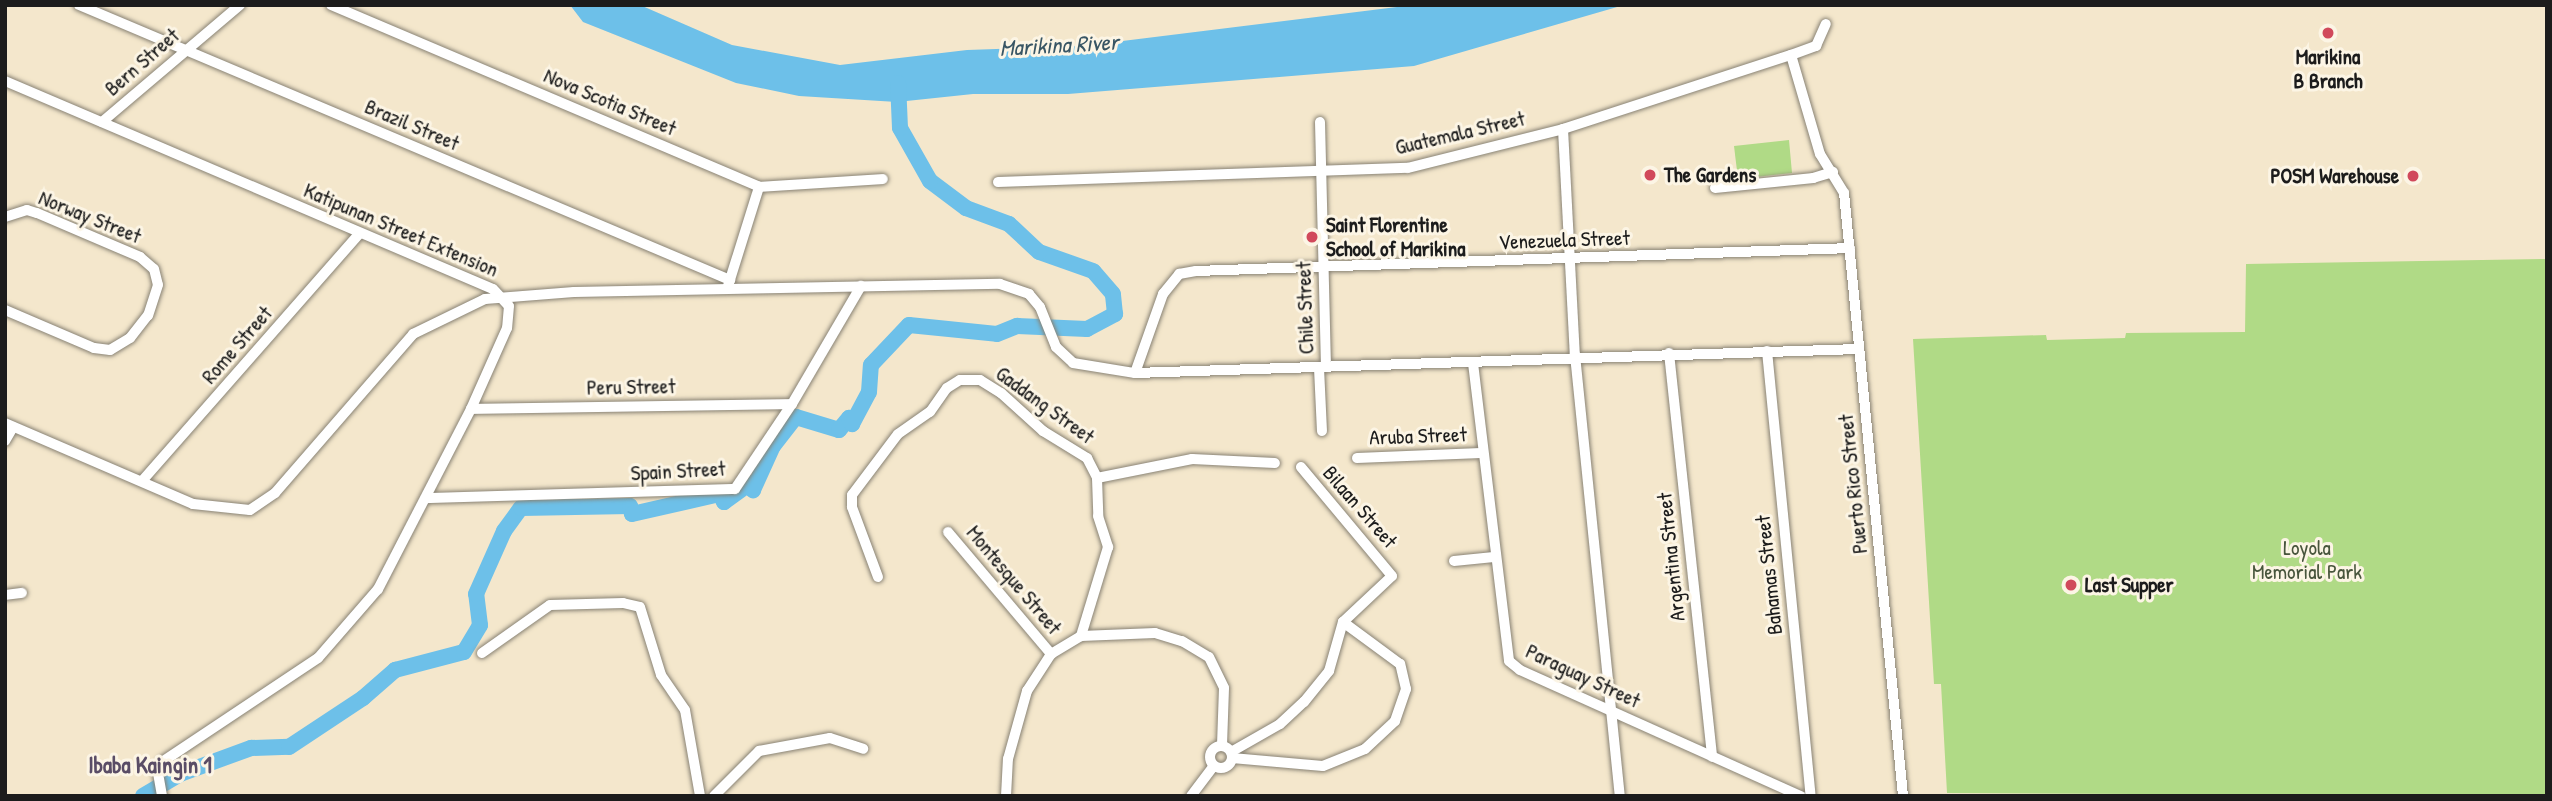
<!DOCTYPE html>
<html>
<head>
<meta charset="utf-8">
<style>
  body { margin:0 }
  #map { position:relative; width:2552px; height:801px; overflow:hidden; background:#f4e7cc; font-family:"Patrick Hand",sans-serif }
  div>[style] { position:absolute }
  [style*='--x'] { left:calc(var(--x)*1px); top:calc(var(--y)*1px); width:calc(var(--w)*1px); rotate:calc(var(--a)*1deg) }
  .green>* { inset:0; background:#b0da86 }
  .water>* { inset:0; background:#6dc0e9 }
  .river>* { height:16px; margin:-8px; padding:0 8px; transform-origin:8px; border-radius:8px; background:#6dc0e9 }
  .roads { filter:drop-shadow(0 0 2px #888274) drop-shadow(0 0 2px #888274) }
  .minor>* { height:10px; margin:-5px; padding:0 5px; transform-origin:5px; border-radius:5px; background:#fff }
  .minor>.ring { margin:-5px; padding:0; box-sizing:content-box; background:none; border:10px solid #fff; border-radius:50% }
  .dots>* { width:19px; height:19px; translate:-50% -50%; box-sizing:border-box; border:4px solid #fcf5e5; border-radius:50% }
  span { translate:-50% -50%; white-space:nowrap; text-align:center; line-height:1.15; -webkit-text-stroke:6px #fcf5e5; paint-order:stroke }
  .poi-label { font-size:21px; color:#1c1c1c; font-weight:700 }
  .left { translate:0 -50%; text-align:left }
  .right { translate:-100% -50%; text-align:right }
  .street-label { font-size:21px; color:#1c1c1c }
  .park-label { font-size:21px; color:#48553c }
  .water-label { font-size:23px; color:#385564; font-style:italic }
  .neighbourhood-label { font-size:23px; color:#5a4d66; font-weight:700 }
  .frame { position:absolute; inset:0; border:7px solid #1c1c1c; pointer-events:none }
</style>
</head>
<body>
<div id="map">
  <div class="green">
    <i style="clip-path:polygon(1789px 140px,1792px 173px,1738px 179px,1734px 146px)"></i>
    <i style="clip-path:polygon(2547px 259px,2547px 796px,1947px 793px,1941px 684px,1934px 684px,1913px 339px,2046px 335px,2047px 340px,2125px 338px,2126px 333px,2245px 332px,2246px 264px)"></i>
  </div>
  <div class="water">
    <i style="clip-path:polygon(570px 5px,640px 5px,732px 45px,840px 65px,967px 50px,1082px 46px,1413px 5px,1624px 5px,1414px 66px,1068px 94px,973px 94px,897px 102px,799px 96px,736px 83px,583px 22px)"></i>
  </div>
  <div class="river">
    <i style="--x:143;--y:796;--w:43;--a:-30.7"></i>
    <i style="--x:180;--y:774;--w:76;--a:-20.1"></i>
    <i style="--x:251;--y:748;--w:38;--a:-2"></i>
    <i style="--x:289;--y:747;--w:89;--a:-33.5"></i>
    <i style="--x:363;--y:698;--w:43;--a:-41.2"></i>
    <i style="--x:395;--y:670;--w:71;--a:-14.6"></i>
    <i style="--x:464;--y:652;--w:31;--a:-59"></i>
    <i style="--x:480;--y:625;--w:31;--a:-97"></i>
    <i style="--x:476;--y:594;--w:69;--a:-66"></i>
    <i style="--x:504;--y:531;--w:29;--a:-54"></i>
    <i style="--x:521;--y:508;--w:109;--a:-1.1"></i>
    <i style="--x:630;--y:506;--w:8;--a:76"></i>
    <i style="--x:632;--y:514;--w:90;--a:-12.8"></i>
    <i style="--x:720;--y:494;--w:9;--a:63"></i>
    <i style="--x:724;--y:502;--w:32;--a:-36"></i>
    <i style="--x:750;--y:483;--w:8;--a:67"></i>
    <i style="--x:753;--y:490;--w:48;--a:-65.6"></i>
    <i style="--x:773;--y:446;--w:37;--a:-52"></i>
    <i style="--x:796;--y:417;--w:45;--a:16.8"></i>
    <i style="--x:839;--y:430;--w:16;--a:-50"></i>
    <i style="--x:849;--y:418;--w:7;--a:63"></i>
    <i style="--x:852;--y:424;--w:36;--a:-62"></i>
    <i style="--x:869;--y:392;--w:27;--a:-86"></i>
    <i style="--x:871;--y:365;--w:55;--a:-46.5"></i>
    <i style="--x:909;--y:325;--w:88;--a:5.8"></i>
    <i style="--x:997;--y:334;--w:22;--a:-22"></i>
    <i style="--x:1017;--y:326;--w:70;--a:2.5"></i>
    <i style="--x:1087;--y:329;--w:32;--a:-28"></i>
    <i style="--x:1115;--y:314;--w:20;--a:-96"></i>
    <i style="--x:1113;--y:294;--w:30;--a:-131"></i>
    <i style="--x:1093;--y:271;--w:57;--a:-160.6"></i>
    <i style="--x:1039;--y:252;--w:41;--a:-137"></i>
    <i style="--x:1009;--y:224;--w:46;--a:-159.6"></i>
    <i style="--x:966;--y:208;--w:45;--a:-143.1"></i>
    <i style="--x:930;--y:181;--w:61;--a:-119.5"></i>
    <i style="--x:900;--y:128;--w:45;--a:-92.5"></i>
  </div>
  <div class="roads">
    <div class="minor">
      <i style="--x:79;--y:5;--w:707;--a:22.9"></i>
      <i style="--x:331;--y:5;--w:465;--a:23"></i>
      <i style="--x:759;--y:187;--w:124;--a:-3.7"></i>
      <i style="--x:1791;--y:55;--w:103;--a:73.7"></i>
      <i style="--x:1820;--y:154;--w:46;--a:58.4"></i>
      <i style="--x:1844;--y:193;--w:606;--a:84.41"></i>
      <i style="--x:5;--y:81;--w:530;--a:23.09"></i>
      <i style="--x:493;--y:289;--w:23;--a:47"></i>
      <i style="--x:509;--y:306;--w:22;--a:95"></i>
      <i style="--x:507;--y:328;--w:89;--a:114"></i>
      <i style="--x:471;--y:409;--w:203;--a:117.3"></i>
      <i style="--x:378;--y:589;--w:91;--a:131"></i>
      <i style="--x:318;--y:658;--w:187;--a:146.3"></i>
      <i style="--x:162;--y:762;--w:12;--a:110"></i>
      <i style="--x:158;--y:773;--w:23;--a:80"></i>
      <i style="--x:102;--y:122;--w:181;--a:-40.3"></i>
      <i style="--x:1320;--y:122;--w:245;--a:88.6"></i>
      <i style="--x:1563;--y:129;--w:226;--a:87"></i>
      <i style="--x:1575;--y:355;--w:443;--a:84.2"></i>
      <i style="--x:998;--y:182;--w:410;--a:-2"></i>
      <i style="--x:1408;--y:168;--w:160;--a:-14.1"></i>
      <i style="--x:1563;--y:129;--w:240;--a:-18"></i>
      <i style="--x:1791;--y:55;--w:27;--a:-20"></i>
      <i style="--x:1816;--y:46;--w:24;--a:-66"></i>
      <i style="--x:1715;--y:188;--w:99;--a:-5.8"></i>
      <i style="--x:1813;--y:178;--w:21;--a:-17"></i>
      <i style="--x:5;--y:217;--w:23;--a:-18"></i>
      <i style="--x:27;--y:210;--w:10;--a:17"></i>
      <i style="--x:37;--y:213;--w:112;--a:23.1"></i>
      <i style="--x:140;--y:257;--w:18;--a:41"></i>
      <i style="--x:154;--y:269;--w:16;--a:76"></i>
      <i style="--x:158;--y:285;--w:32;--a:108"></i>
      <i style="--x:148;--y:315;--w:29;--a:128"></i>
      <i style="--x:130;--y:338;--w:23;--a:149"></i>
      <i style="--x:110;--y:350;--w:16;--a:-173"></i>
      <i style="--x:94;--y:348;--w:97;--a:-156.9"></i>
      <i style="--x:728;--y:286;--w:104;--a:-72.6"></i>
      <i style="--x:1767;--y:351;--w:447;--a:84.4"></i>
      <i style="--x:1669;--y:353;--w:406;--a:83.9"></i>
      <i style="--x:1473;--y:363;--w:300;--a:83.1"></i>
      <i style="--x:1509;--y:661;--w:14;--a:39"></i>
      <i style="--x:1520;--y:670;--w:308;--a:24.2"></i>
      <i style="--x:1319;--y:368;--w:63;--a:87.3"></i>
      <i style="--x:1135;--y:373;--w:84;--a:-70.5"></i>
      <i style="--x:1163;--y:294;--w:26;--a:-51"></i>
      <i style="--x:1179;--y:274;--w:17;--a:-10"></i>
      <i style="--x:1196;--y:271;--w:654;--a:-2.01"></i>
      <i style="--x:471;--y:409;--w:321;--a:-0.9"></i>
      <i style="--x:5;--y:423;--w:205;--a:23.3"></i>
      <i style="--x:193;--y:504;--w:57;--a:6"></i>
      <i style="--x:250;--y:510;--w:30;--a:-34"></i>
      <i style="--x:275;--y:493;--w:211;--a:-49"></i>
      <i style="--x:413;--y:334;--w:80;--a:-25.9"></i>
      <i style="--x:485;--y:299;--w:89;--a:-4.5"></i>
      <i style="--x:574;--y:292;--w:426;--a:-1.1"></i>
      <i style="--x:1000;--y:284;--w:31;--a:19"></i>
      <i style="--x:1029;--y:294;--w:17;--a:50"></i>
      <i style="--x:1040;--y:307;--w:43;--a:68.2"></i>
      <i style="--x:1056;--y:347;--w:23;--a:43"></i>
      <i style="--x:1073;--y:363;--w:63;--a:9.2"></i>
      <i style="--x:1135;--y:373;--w:724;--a:-1.9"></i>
      <i style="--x:5;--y:441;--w:16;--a:-60"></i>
      <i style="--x:1357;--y:458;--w:124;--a:-2.3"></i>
      <i style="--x:1097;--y:478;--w:97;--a:-11.3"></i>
      <i style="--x:1192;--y:459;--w:83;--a:2.8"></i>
      <i style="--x:142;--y:481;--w:330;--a:-48.7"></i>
      <i style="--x:427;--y:498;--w:308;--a:-1.7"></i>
      <i style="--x:735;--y:489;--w:102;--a:-56.2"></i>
      <i style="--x:792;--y:404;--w:137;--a:-59.7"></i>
      <i style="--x:948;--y:532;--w:160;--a:49.8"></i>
      <i style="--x:1454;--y:561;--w:40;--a:-5.7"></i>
      <i style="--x:878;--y:577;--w:75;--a:-110.4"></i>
      <i style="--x:852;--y:507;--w:12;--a:-90"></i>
      <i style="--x:852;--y:495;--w:76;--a:-53"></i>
      <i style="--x:898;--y:434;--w:39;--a:-35"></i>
      <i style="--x:930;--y:412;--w:29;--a:-55"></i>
      <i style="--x:947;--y:388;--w:15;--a:-32"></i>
      <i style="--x:960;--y:380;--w:20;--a:0"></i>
      <i style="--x:980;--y:380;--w:25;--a:32"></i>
      <i style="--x:1001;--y:393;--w:57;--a:42.1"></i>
      <i style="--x:1043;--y:431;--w:52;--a:31.5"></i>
      <i style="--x:1087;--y:458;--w:22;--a:63"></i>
      <i style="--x:1097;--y:478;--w:38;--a:88"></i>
      <i style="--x:1098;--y:516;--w:33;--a:72"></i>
      <i style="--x:1108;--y:547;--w:93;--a:106.9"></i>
      <i style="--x:5;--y:595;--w:17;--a:-7"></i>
      <i style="--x:482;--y:653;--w:83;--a:-35.2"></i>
      <i style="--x:550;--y:605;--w:73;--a:-1.6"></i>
      <i style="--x:623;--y:603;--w:17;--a:13"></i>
      <i style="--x:640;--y:607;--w:71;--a:72.8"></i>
      <i style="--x:661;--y:675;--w:42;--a:55.6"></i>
      <i style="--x:685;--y:710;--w:87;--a:80.1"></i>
      <i class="ring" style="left:1210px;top:746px;width:12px;height:12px"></i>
      <i style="--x:1231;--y:752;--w:56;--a:-29.7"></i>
      <i style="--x:1280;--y:724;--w:33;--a:-43"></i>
      <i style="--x:1304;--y:702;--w:40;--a:-51"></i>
      <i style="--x:1329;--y:671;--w:51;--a:-74.1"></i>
      <i style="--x:1343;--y:622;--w:67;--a:-43.2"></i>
      <i style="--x:1392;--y:576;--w:142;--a:-129.9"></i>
      <i style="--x:1232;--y:758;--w:91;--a:5"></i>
      <i style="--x:1323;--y:766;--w:45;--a:-22"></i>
      <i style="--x:1365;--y:749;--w:41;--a:-43"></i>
      <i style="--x:1395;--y:721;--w:34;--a:-71"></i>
      <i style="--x:1406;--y:689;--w:26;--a:-103"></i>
      <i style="--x:1400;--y:664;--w:71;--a:-143.6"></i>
      <i style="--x:714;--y:796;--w:64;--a:-45"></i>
      <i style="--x:759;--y:751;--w:72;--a:-10.4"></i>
      <i style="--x:830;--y:738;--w:35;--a:18"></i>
      <i style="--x:1006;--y:796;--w:37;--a:-87"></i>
      <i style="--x:1008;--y:759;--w:71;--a:-74.4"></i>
      <i style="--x:1027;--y:691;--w:44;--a:-57"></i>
      <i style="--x:1051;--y:654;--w:35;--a:-31"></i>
      <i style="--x:1081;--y:636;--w:74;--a:-2.3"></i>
      <i style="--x:1155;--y:633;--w:28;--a:17"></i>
      <i style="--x:1182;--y:641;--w:31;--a:31"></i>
      <i style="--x:1209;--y:657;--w:34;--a:64"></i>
      <i style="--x:1224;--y:688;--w:58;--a:92"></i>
      <i style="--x:1191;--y:796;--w:38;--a:-53"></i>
    </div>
  </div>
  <div class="dots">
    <i style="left:2328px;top:33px;background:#d1495b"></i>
    <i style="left:1650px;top:175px;background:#d1495b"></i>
    <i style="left:2413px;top:176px;background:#d1495b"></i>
    <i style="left:1312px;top:237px;background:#d1495b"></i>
    <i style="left:2071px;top:585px;background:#d1495b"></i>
  </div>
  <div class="poi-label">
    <span style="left:2328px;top:69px">Marikina<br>B Branch</span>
    <span class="left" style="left:1664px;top:175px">The Gardens</span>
    <span class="right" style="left:2399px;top:176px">POSM Warehouse</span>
    <span class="left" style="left:1326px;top:237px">Saint Florentine<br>School of Marikina</span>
    <span class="left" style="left:2085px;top:585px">Last Supper</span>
  </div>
  <div class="street-label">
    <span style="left:142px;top:62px;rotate:-41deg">Bern Street</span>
    <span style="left:610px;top:102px;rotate:23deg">Nova Scotia Street</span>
    <span style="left:412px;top:125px;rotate:23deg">Brazil Street</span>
    <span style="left:1460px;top:133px;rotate:-13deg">Guatemala Street</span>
    <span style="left:90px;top:217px;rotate:22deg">Norway Street</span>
    <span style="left:401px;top:230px;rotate:23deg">Katipunan Street Extension</span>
    <span style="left:1564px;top:240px;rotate:-2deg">Venezuela Street</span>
    <span style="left:1305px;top:308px;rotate:-92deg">Chile Street</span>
    <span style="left:237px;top:345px;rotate:-49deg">Rome Street</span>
    <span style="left:631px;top:387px;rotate:-1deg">Peru Street</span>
    <span style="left:1045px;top:405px;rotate:36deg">Gaddang Street</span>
    <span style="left:1418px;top:436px;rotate:-2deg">Aruba Street</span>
    <span style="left:678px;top:471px;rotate:-3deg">Spain Street</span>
    <span style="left:1853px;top:484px;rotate:-96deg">Puerto Rico Street</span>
    <span style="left:1360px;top:507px;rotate:49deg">Bilaan Street</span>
    <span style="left:1671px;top:557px;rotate:-96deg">Argentina Street</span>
    <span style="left:1769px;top:575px;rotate:-96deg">Bahamas Street</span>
    <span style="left:1014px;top:580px;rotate:50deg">Montesque Street</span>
    <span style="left:1583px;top:676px;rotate:25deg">Paraguay Street</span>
  </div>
  <div class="park-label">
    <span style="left:2307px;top:560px">Loyola<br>Memorial Park</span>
  </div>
  <div class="water-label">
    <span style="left:1059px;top:45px;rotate:-3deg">Marikina River</span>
  </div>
  <div class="neighbourhood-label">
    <span style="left:150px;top:765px">Ibaba Kaingin 1</span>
  </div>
  <div class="frame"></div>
</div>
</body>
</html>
